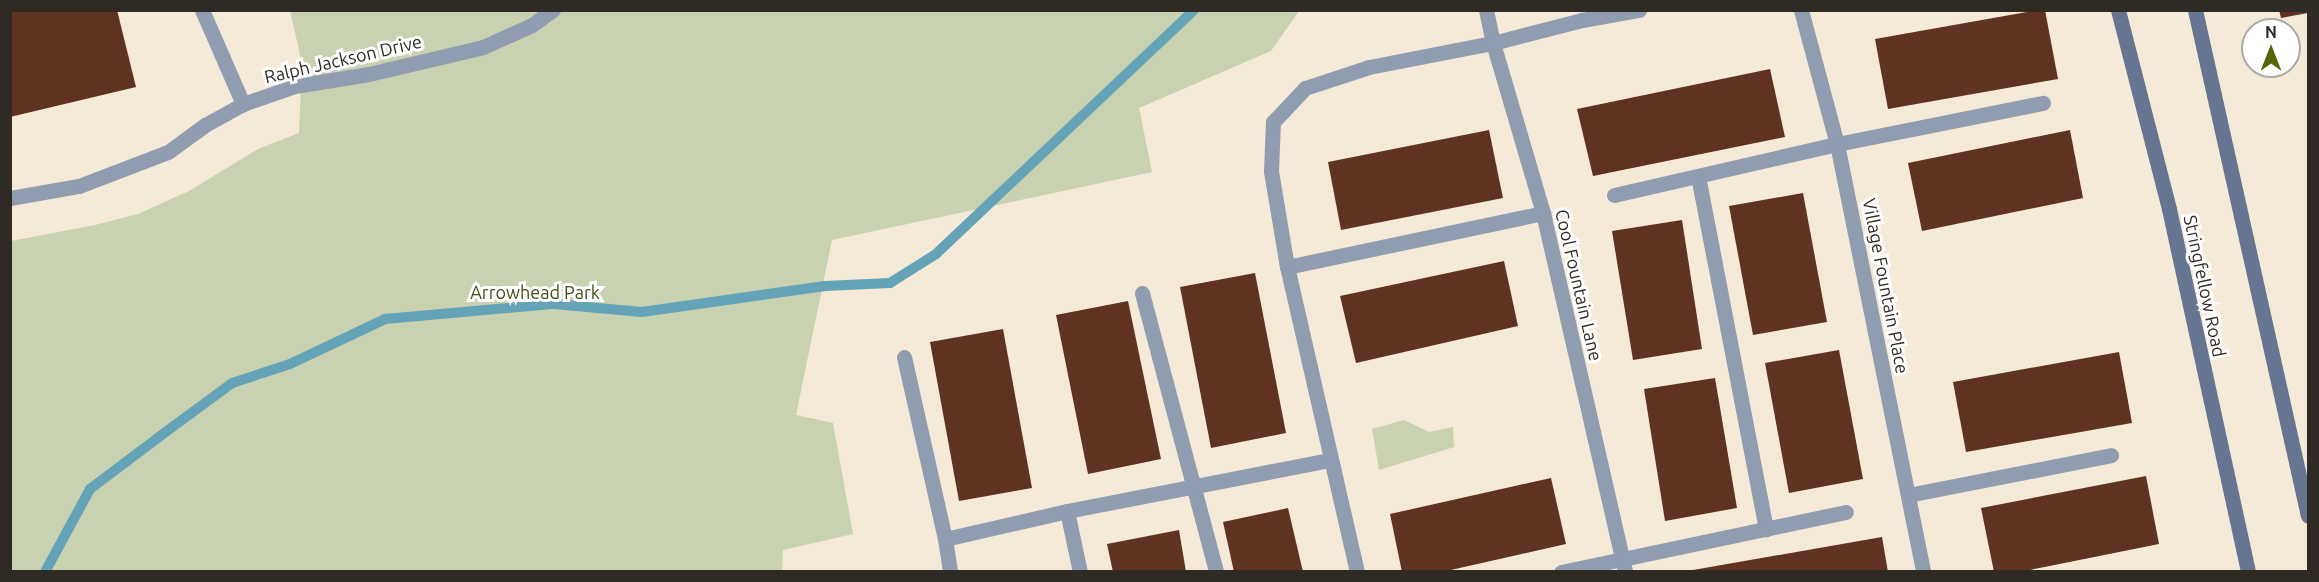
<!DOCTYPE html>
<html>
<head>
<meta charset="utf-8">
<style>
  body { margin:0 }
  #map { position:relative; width:2319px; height:582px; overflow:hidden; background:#f5e9d7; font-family:Ubuntu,sans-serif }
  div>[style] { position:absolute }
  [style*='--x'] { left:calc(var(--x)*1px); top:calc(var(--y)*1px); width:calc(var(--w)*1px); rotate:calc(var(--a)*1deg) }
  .green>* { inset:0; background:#c8d1b0 }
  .stream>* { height:10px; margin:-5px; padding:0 5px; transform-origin:5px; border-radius:5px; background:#64a3b8 }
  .building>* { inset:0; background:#603221 }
  .lane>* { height:15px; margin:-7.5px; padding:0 7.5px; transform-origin:7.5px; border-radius:7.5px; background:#909cb0 }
  .street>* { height:15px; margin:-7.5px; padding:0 7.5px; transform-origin:7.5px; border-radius:7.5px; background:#909cb0 }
  .secondary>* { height:15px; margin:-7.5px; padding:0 7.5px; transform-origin:7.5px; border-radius:7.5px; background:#657592 }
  span { translate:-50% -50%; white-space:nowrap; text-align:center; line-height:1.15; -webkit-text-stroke:6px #fff; paint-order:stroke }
  .street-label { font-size:18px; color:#2f2a23 }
  .park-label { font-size:18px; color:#444f15 }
  .frame { position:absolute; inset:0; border:12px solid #2f2a23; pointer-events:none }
  .north { position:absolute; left:2241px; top:18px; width:60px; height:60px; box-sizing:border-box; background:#fff; border:2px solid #acaaa7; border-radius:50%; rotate:0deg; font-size:16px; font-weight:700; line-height:24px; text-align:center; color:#2f2a23 }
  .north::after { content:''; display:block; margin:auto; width:21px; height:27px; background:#58650a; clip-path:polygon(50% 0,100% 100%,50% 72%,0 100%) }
</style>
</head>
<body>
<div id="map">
  <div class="green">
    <i style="clip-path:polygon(290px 11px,1299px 11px,1271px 51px,1139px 108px,1152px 172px,832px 240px,796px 415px,833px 423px,853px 534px,783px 550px,782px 571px,11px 572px,11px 241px,95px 225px,138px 214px,189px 191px,258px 149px,299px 133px,302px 63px)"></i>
    <i style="clip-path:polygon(1404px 420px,1429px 432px,1453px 427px,1454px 447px,1379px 470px,1372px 429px)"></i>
  </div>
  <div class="stream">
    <i style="--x:45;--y:572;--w:94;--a:-61.5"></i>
    <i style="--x:90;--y:489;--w:96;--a:-37"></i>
    <i style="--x:167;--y:431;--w:81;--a:-36.4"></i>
    <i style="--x:232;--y:383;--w:61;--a:-18.1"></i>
    <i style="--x:290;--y:364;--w:105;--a:-25.3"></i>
    <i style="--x:385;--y:319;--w:170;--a:-5.1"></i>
    <i style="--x:554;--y:304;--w:88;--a:5.2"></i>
    <i style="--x:642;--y:312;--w:185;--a:-8.1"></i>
    <i style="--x:825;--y:286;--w:65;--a:-2.6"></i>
    <i style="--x:890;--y:283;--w:54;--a:-32.2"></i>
    <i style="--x:936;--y:254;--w:355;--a:-43.4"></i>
  </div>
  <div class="building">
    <i style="clip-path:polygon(10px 10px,117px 10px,136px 87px,10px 117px)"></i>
    <i style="clip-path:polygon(2038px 10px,2045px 10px,2058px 79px,1888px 109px,1875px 39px)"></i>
    <i style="clip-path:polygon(2279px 10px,2308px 10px,2308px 13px,2281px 18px)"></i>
    <i style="clip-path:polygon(1770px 69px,1785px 137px,1593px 176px,1577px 109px)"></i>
    <i style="clip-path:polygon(1489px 130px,1503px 198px,1341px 230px,1328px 162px)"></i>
    <i style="clip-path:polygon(2070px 130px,2083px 198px,1922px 231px,1908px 163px)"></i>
    <i style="clip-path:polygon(1803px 193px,1827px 322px,1753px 335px,1729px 206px)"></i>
    <i style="clip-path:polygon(1682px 220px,1702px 349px,1633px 360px,1612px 231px)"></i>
    <i style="clip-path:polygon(1504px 261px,1518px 326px,1356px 363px,1340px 296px)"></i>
    <i style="clip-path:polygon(1255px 273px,1286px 433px,1211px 448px,1180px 287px)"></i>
    <i style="clip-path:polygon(1128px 301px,1161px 459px,1088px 474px,1056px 315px)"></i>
    <i style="clip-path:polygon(1003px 329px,1032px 488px,959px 501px,930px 342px)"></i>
    <i style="clip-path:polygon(1839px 350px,1863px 479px,1789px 493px,1765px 363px)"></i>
    <i style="clip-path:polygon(2119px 352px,2132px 423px,1966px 452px,1953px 382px)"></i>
    <i style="clip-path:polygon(1715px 378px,1737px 508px,1665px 521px,1644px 389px)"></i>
    <i style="clip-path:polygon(2146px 476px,2159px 544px,2020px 572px,1994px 572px,1981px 508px)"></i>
    <i style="clip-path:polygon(1551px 478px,1566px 544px,1442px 572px,1402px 572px,1390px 514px)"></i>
    <i style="clip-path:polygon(1288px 508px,1303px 572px,1234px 572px,1223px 522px)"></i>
    <i style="clip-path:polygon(1179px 530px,1186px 572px,1113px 572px,1107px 544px)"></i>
    <i style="clip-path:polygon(1882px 537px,1888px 572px,1693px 572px,1693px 570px)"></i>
  </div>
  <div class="lane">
    <i style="--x:904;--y:357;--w:187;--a:77.3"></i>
    <i style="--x:945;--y:539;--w:33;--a:81"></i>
  </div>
  <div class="street">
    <i style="--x:202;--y:10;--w:103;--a:66.4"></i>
    <i style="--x:1486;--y:10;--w:34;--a:78"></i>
    <i style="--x:1493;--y:43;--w:177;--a:73.6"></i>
    <i style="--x:1543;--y:213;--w:368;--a:77.1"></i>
    <i style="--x:1801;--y:10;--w:139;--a:75"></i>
    <i style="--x:1837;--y:144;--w:437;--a:78.6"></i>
    <i style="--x:1698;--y:176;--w:360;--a:79.1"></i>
    <i style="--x:1614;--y:195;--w:229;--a:-12.9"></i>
    <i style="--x:1837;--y:144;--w:210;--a:-11.3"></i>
    <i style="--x:10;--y:198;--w:70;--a:-9.9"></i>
    <i style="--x:79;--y:186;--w:95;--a:-20.9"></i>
    <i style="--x:168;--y:152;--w:46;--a:-36.1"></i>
    <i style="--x:205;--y:125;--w:43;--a:-28.9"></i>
    <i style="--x:243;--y:104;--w:55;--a:-19.1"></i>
    <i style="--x:295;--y:86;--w:75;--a:-9.2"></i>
    <i style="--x:369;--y:74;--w:117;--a:-13.3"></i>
    <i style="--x:483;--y:47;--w:54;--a:-24.2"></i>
    <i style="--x:532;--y:25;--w:26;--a:-36"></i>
    <i style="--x:1287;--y:267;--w:262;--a:-11.9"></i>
    <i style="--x:1142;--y:293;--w:289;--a:75.1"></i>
    <i style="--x:1908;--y:495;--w:207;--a:-11.1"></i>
    <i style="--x:1067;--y:511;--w:62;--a:78"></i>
    <i style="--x:945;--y:539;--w:125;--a:-12.9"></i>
    <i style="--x:1067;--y:511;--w:268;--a:-11"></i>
    <i style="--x:1357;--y:572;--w:313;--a:-102.9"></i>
    <i style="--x:1287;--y:267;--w:97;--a:-99.5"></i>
    <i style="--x:1271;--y:171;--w:49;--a:-87.7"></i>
    <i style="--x:1273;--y:122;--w:47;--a:-46.7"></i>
    <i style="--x:1305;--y:88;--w:67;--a:-18.2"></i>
    <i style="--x:1369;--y:67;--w:126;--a:-11"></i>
    <i style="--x:1493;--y:43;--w:92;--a:-14.5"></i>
    <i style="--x:1582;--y:20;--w:58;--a:-10"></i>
    <i style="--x:1561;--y:572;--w:291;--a:-11.9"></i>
  </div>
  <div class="secondary">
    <i style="--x:2118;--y:10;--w:205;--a:75.6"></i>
    <i style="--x:2169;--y:209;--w:371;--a:77.7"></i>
    <i style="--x:2195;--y:10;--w:518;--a:77.41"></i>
  </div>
  <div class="street-label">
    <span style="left:343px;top:59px;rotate:-13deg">Ralph Jackson Drive</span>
    <span style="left:1579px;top:285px;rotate:77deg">Cool Fountain Lane</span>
    <span style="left:1886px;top:286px;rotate:79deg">Village Fountain Place</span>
    <span style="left:2205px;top:286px;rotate:78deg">Stringfellow Road</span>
  </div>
  <div class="park-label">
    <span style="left:535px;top:292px">Arrowhead Park</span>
  </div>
  <div class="frame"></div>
  <div class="north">N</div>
</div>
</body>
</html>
